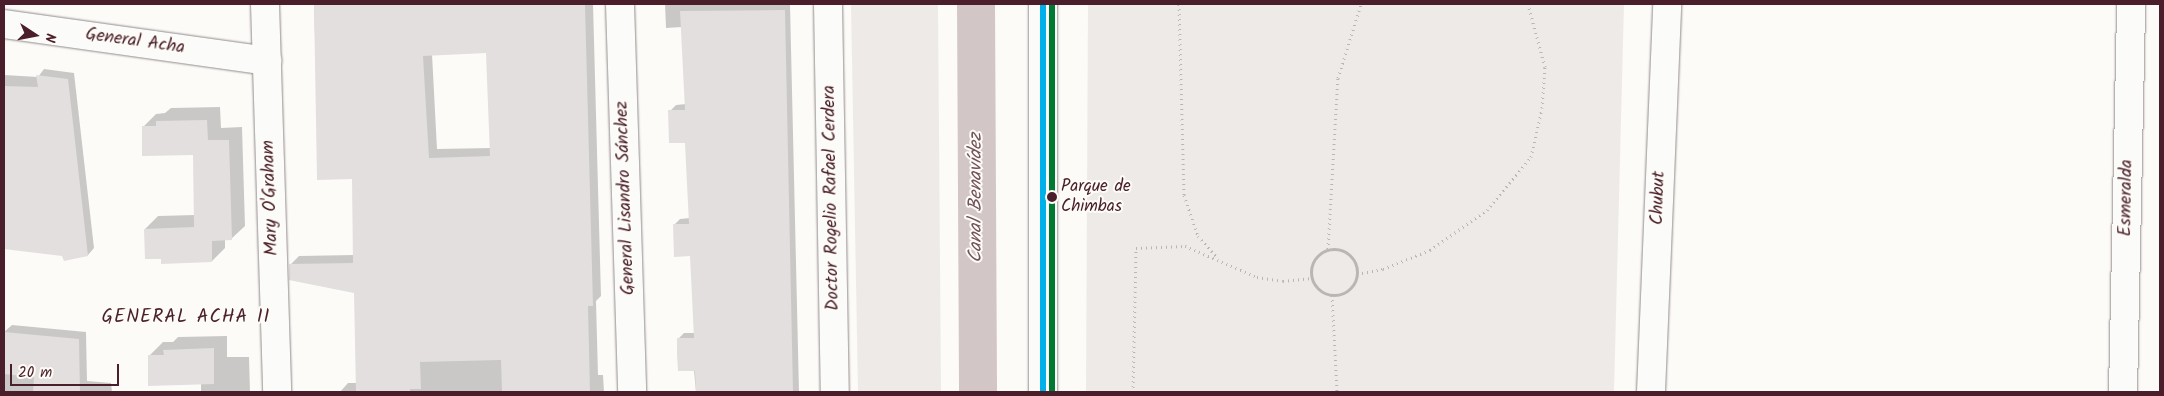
<!DOCTYPE html>
<html>
<head>
<meta charset="utf-8">
<style>
  body { margin:0 }
  #map { position:relative; width:2164px; height:396px; overflow:hidden; background:#fcfbf8; font-family:Kalam,sans-serif }
  div>[style] { position:absolute }
  [style*='--x'] { left:calc(var(--x)*1px); top:calc(var(--y)*1px); width:calc(var(--w)*1px); rotate:calc(var(--a)*1deg) }
  .green>* { inset:0; background:#eeeae8 }
  .shadow>* { inset:0; background:#0003 }
  .canal>* { height:38px; margin:-19px; padding:0 19px; transform-origin:19px; border-radius:19px; background:#d2c7c6 }
  .building>* { inset:0; background:#e2dfde }
  .path>* { height:3px; margin-top:-1.5px; transform-origin:0; background:repeating-linear-gradient(90deg,#bbb6b6 0 1px,transparent 0 5px) }
  .path>.ring { margin:-1.5px; padding:0; box-sizing:content-box; background:none; border:3px solid #bbb6b6; border-radius:50% }
  .roads { filter:drop-shadow(0 0 1px #928a8b) drop-shadow(0 0 1px #928a8b) }
  .street>* { height:28px; margin:-14px; padding:0 14px; transform-origin:14px; border-radius:14px; background:#fbfbf9 }
  .primary>* { height:28px; margin:-14px; padding:0 14px; transform-origin:14px; border-radius:14px; background:#fbfbf9 }
  .bus-1>* { height:6px; margin:-3px; padding:0 3px; transform-origin:3px; border-radius:3px; background:#00b0eb }
  .bus-2>* { height:6px; margin:-3px; padding:0 3px; transform-origin:3px; border-radius:3px; background:#007a32 }
  .dots>* { width:14px; height:14px; translate:-50% -50%; box-sizing:border-box; border:2px solid #fdfcf7; border-radius:50% }
  span { translate:-50% -50%; white-space:nowrap; text-align:center; line-height:1.15; -webkit-text-stroke:4px #fdfcf7; paint-order:stroke }
  .bus-label { font-size:17px; color:#4a1f2b }
  .left { translate:0 -50%; text-align:left }
  .street-label { font-size:18px; color:#4a1f2b }
  .water-label { font-size:19px; color:#73525a; font-style:italic }
  .neighbourhood-label { font-size:19px; color:#4a1f2b; letter-spacing:1px }
  .frame { position:absolute; inset:0; border:5px solid #4a1f2b; pointer-events:none }
  .north { position:absolute; left:10px; top:10px; width:50px; height:50px; -webkit-text-stroke:4px #fdfcf7; paint-order:stroke; rotate:101deg; font-size:14px; font-weight:700; line-height:20px; text-align:center; color:#4a1f2b }
  .north::after { content:''; display:block; margin:auto; width:18px; height:22px; background:#4a1f2b; clip-path:polygon(50% 0,100% 100%,50% 72%,0 100%) }
  .scale { position:absolute; left:10px; top:364px; width:109px; height:22px; box-sizing:border-box; border:2px solid #4a1f2b; border-top:0; padding-left:6px; font-size:15px; line-height:18px; white-space:nowrap; color:#4a1f2b; -webkit-text-stroke:4px #fdfcf7; paint-order:stroke }
</style>
</head>
<body>
<div id="map">
  <div class="green">
    <i style="clip-path:polygon(851px 4px,938px 4px,941px 392px,858px 392px)"></i>
    <i style="clip-path:polygon(1088px 4px,1624px 4px,1614px 392px,1086px 392px)"></i>
  </div>
  <div class="shadow">
    <i style="clip-path:polygon(evenodd,314px 4px,593px 4px,601px 296px,596px 301px,598px 375px,603px 375px,604px 392px,340px 392px,348px 383px,358px 383px,355px 292px,290px 265px,299px 256px,354px 255px,353px 178px,319px 179px,314px 4px,487px 52px,491px 148px,437px 149px,432px 54px,487px 52px)"></i>
    <i style="clip-path:polygon(665px 4px,790px 4px,799px 392px,696px 392px,694px 370px,678px 339px,684px 333px,695px 333px,692px 255px,674px 225px,680px 219px,690px 218px,687px 141px,670px 111px,676px 105px,686px 104px,682px 27px,666px 28px)"></i>
    <i style="clip-path:polygon(44px 69px,74px 73px,94px 248px,88px 255px,4px 248px,4px 75px,38px 77px)"></i>
    <i style="clip-path:polygon(220px 107px,221px 128px,242px 127px,245px 226px,231px 239px,225px 239px,225px 248px,212px 261px,145px 229px,158px 216px,195px 215px,194px 154px,143px 127px,156px 114px,165px 113px,171px 108px)"></i>
    <i style="clip-path:polygon(12px 325px,86px 332px,87px 381px,111px 383px,112px 392px,4px 392px,4px 332px)"></i>
    <i style="clip-path:polygon(227px 336px,227px 357px,249px 357px,250px 392px,201px 392px,201px 383px,149px 356px,163px 342px,173px 342px,178px 337px)"></i>
  </div>
  <div class="canal">
    <i style="--x:976;--y:4;--w:388;--a:89.7"></i>
  </div>
  <div class="building">
    <i style="clip-path:polygon(evenodd,314px 4px,585px 4px,593px 306px,588px 306px,590px 392px,502px 392px,501px 360px,420px 362px,421px 389px,410px 389px,410px 392px,356px 392px,354px 293px,289px 280px,289px 264px,353px 263px,352px 179px,317px 180px,314px 4px,486px 53px,490px 156px,429px 158px,423px 56px,486px 53px)"></i>
    <i style="clip-path:polygon(785px 10px,793px 392px,696px 392px,695px 371px,678px 371px,677px 355px,677px 338px,694px 338px,690px 256px,674px 257px,673px 224px,689px 224px,685px 143px,669px 143px,668px 110px,685px 110px,680px 11px)"></i>
    <i style="clip-path:polygon(36px 75px,68px 79px,88px 256px,64px 261px,62px 256px,4px 249px,4px 86px,38px 87px)"></i>
    <i style="clip-path:polygon(207px 120px,208px 140px,229px 140px,232px 240px,212px 241px,212px 262px,161px 264px,161px 259px,145px 259px,144px 229px,194px 227px,193px 155px,142px 156px,142px 126px,156px 126px,156px 121px)"></i>
    <i style="clip-path:polygon(4px 332px,79px 339px,80px 392px,33px 392px,34px 377px,4px 374px)"></i>
    <i style="clip-path:polygon(214px 348px,214px 384px,148px 386px,148px 355px,164px 355px,163px 350px)"></i>
  </div>
  <div class="path">
    <i style="--x:1179;--y:4;--w:191;--a:88.5"></i>
    <i style="--x:1184;--y:195;--w:43;--a:71.1"></i>
    <i style="--x:1198;--y:236;--w:27;--a:48"></i>
    <i class="ring" style="left:1311px;top:249px;width:43px;height:43px"></i>
    <i style="--x:1328;--y:249;--w:171;--a:-86.7"></i>
    <i style="--x:1338;--y:78;--w:77;--a:-72.7"></i>
    <i style="--x:1357;--y:274;--w:26;--a:-11"></i>
    <i style="--x:1383;--y:269;--w:51;--a:-22"></i>
    <i style="--x:1430;--y:250;--w:70;--a:-35.1"></i>
    <i style="--x:1487;--y:210;--w:69;--a:-50.3"></i>
    <i style="--x:1531;--y:157;--w:50;--a:-77.3"></i>
    <i style="--x:1542;--y:108;--w:41;--a:-85.8"></i>
    <i style="--x:1545;--y:67;--w:65;--a:-105.1"></i>
    <i style="--x:1332;--y:295;--w:97;--a:87"></i>
    <i style="--x:1133;--y:392;--w:144;--a:-88.8"></i>
    <i style="--x:1136;--y:248;--w:49;--a:-2.3"></i>
    <i style="--x:1185;--y:246;--w:78;--a:23.3"></i>
    <i style="--x:1257;--y:277;--w:26;--a:9"></i>
    <i style="--x:1283;--y:281;--w:29;--a:-6"></i>
  </div>
  <div class="roads">
    <div class="street">
      <i style="--x:265;--y:4;--w:388;--a:88.2"></i>
      <i style="--x:620;--y:4;--w:388;--a:88.2"></i>
      <i style="--x:828;--y:4;--w:388;--a:89"></i>
      <i style="--x:4;--y:24;--w:266;--a:8"></i>
      <i style="--x:1651;--y:392;--w:388;--a:-87.6"></i>
      <i style="--x:2123;--y:392;--w:388;--a:-88.8"></i>
    </div>
    <div class="primary">
      <i style="--x:1043;--y:392;--w:388;--a:-90"></i>
    </div>
  </div>
  <div class="bus-1">
    <i style="--x:1043;--y:4;--w:388;--a:90"></i>
  </div>
  <div class="bus-2">
    <i style="--x:1052;--y:4;--w:388;--a:90"></i>
  </div>
  <div class="dots">
    <i style="left:1052px;top:197px;background:#4a1f2b"></i>
  </div>
  <div class="bus-label">
    <span class="left" style="left:1061px;top:197px">Parque de<br>Chimbas</span>
  </div>
  <div class="street-label">
    <span style="left:135px;top:42px;rotate:8deg">General Acha</span>
    <span style="left:271px;top:198px;rotate:-92deg">Mary O'Graham</span>
    <span style="left:626px;top:198px;rotate:-92deg">General Lisandro Sánchez</span>
    <span style="left:832px;top:198px;rotate:-91deg">Doctor Rogelio Rafael Cerdera</span>
    <span style="left:1659px;top:198px;rotate:-88deg">Chubut</span>
    <span style="left:2127px;top:198px;rotate:-89deg">Esmeralda</span>
  </div>
  <div class="water-label">
    <span style="left:977px;top:198px;rotate:-90deg">Canal Benavídez</span>
  </div>
  <div class="neighbourhood-label">
    <span style="left:186px;top:318px">GENERAL ACHA II</span>
  </div>
  <div class="frame"></div>
  <div class="north">N</div>
  <div class="scale">20 m</div>
</div>
</body>
</html>
